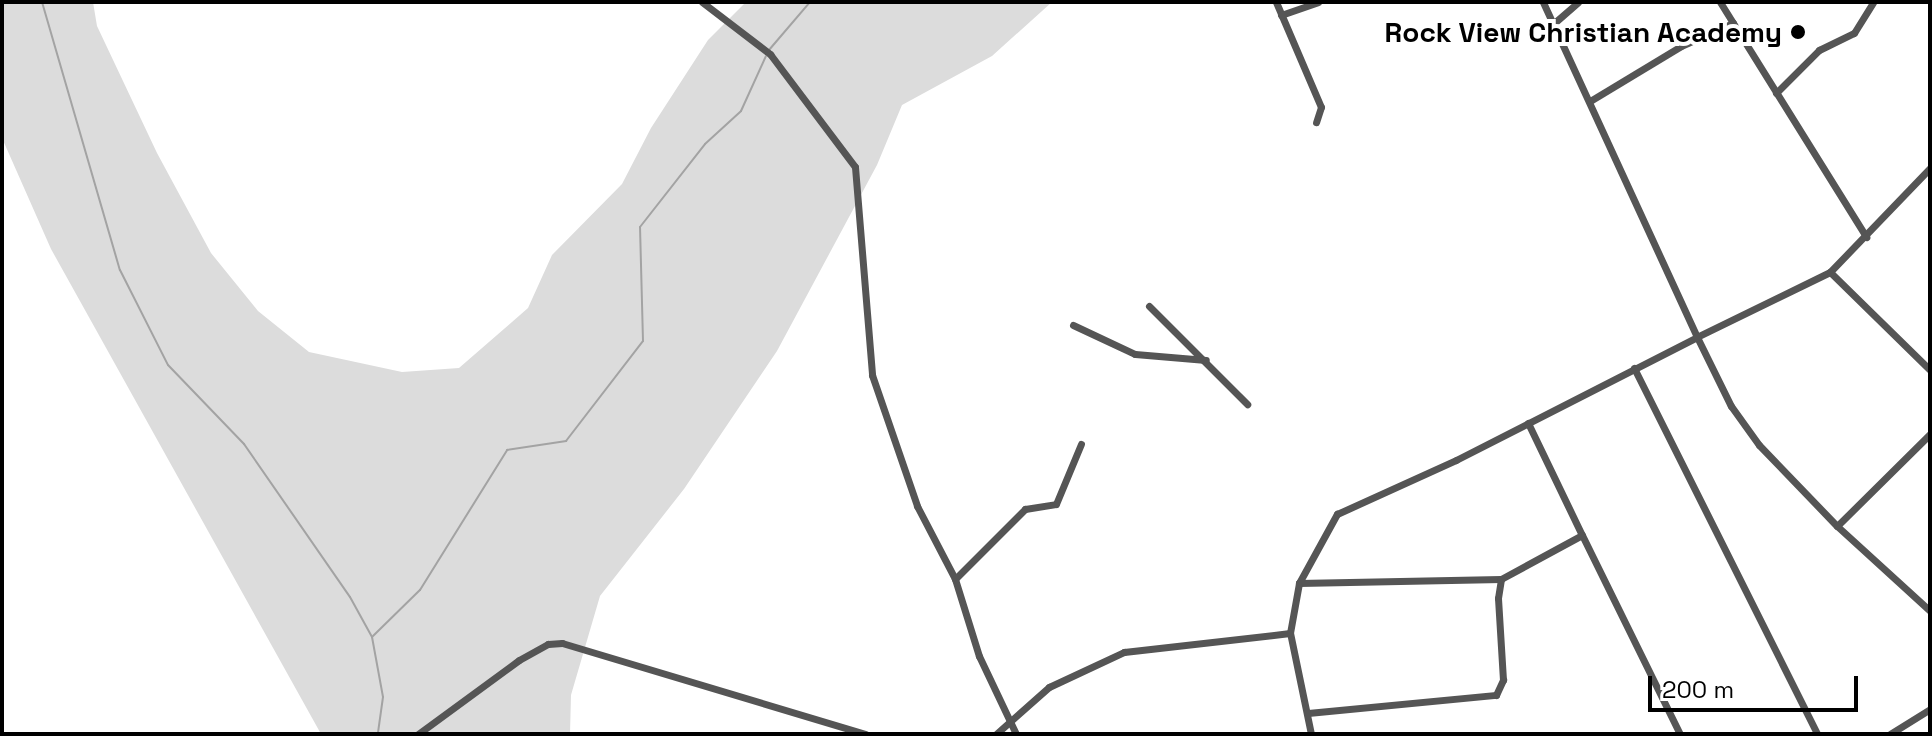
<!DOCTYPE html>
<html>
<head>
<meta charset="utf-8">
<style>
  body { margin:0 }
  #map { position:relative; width:1932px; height:736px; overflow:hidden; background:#fff; font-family:"Space Grotesk",sans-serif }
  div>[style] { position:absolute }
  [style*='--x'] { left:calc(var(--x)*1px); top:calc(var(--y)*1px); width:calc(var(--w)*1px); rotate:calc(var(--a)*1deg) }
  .green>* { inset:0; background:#dcdcdc }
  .stream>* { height:2px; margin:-1px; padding:0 1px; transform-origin:1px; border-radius:1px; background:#a3a3a3 }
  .street>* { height:7px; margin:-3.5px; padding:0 3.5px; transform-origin:3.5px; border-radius:3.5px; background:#555 }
  .dots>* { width:22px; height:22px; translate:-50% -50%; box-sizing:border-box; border:4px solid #fff; border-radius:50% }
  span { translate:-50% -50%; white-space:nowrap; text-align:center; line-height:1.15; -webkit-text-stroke:8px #fff; paint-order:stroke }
  .poi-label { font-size:28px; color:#000; font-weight:700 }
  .right { translate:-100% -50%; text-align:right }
  .frame { position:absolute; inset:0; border:4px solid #000; pointer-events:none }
  .scale { position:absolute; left:1648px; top:676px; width:210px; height:36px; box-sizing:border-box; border:4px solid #000; border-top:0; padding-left:10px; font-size:24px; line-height:28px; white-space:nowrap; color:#000; -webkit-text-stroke:6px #fff; paint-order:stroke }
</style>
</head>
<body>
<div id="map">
  <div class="green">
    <i style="clip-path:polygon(2px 2px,93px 2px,97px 26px,157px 153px,211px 253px,258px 311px,309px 352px,402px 372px,459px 368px,528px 308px,552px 255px,622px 184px,651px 128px,708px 40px,746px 2px,1052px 2px,992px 56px,902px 105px,877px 165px,777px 351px,684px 489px,600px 596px,571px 695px,570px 734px,321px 734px,51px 249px,2px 138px)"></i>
  </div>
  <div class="stream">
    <i style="--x:42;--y:2;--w:279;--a:73.8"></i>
    <i style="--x:120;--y:270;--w:106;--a:63.2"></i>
    <i style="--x:168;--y:365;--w:110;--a:46.1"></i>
    <i style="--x:244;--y:444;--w:186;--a:55.3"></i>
    <i style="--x:350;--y:597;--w:46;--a:61.2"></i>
    <i style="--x:372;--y:637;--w:61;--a:79.6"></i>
    <i style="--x:383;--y:697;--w:37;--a:98"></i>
    <i style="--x:769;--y:50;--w:63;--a:-49.5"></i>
    <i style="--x:373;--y:636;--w:66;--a:-44.4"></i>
    <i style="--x:420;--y:590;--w:165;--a:-58.1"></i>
    <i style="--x:507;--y:450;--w:60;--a:-8.7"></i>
    <i style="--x:566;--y:441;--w:126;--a:-52.4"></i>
    <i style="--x:643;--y:341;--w:114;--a:-91.5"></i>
    <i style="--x:640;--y:227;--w:105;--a:-51.9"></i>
    <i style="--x:705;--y:144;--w:49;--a:-42.5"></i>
    <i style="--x:741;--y:111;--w:60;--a:-65.6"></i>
  </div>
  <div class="street">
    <i style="--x:702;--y:2;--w:86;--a:37.4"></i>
    <i style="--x:770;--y:54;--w:141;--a:53"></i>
    <i style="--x:855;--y:167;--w:209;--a:85.3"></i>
    <i style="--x:872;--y:375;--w:139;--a:71"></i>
    <i style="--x:917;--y:506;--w:82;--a:62.5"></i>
    <i style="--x:955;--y:579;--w:81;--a:72.7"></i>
    <i style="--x:979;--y:656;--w:86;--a:64.6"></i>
    <i style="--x:1276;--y:2;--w:114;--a:66.8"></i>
    <i style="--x:1321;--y:107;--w:16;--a:108"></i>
    <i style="--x:1720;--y:2;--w:277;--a:58.1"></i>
    <i style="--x:1281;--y:15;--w:39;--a:-19"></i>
    <i style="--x:1553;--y:24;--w:33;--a:-41"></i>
    <i style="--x:1776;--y:93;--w:61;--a:-45"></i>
    <i style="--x:1819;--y:50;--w:39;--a:-26"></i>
    <i style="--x:1854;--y:33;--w:36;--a:-58"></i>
    <i style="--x:1590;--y:101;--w:106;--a:-31.1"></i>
    <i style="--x:1681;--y:46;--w:57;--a:-23.9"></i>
    <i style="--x:1930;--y:168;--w:144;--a:133.9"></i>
    <i style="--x:1830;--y:272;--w:148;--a:154"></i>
    <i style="--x:1697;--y:337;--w:77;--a:63.8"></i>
    <i style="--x:1731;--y:406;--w:48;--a:54.3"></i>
    <i style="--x:1759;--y:445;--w:112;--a:46.1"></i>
    <i style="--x:1837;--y:526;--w:126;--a:42.4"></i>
    <i style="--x:1830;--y:272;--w:140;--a:44.4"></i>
    <i style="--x:1149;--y:306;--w:139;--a:45"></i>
    <i style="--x:1073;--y:325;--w:68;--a:25.1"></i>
    <i style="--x:1135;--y:354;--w:71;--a:4.8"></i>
    <i style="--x:1634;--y:368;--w:409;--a:63.4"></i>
    <i style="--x:1528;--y:423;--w:124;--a:64.3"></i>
    <i style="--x:1837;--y:526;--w:131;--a:-44.7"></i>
    <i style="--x:955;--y:579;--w:99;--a:-45"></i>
    <i style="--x:1025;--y:509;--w:31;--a:-9"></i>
    <i style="--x:1056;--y:504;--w:65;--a:-67.4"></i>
    <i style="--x:1299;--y:583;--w:202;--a:-1.1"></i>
    <i style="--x:1308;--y:713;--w:189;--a:-5.5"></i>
    <i style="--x:1496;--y:695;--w:17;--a:-65"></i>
    <i style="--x:1503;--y:680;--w:82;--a:-93.5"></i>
    <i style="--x:1498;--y:598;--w:19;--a:-81"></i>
    <i style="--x:1501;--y:579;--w:92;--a:-28.5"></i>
    <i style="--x:1582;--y:535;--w:222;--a:63.8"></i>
    <i style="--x:418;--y:734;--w:125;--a:-36.2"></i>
    <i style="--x:519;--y:660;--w:33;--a:-29"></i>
    <i style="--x:548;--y:644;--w:14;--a:-4"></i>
    <i style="--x:562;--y:643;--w:317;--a:16.7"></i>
    <i style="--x:996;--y:734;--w:71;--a:-41.6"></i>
    <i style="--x:1049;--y:687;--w:83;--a:-25"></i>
    <i style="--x:1124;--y:652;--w:167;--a:-6.5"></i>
    <i style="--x:1311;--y:734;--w:103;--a:-101.7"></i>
    <i style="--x:1290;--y:633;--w:51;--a:-79.8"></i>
    <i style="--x:1299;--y:583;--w:79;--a:-61.2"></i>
    <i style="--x:1337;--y:514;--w:131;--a:-24.4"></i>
    <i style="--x:1456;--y:460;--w:271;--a:-27"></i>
    <i style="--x:1697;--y:337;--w:369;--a:-114.7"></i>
    <i style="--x:1890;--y:734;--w:47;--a:-32"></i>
  </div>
  <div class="dots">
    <i style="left:1798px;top:32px;background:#000"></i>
  </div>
  <div class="poi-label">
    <span class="right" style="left:1782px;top:32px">Rock View Christian Academy</span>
  </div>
  <div class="frame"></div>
  <div class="scale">200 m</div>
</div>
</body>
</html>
